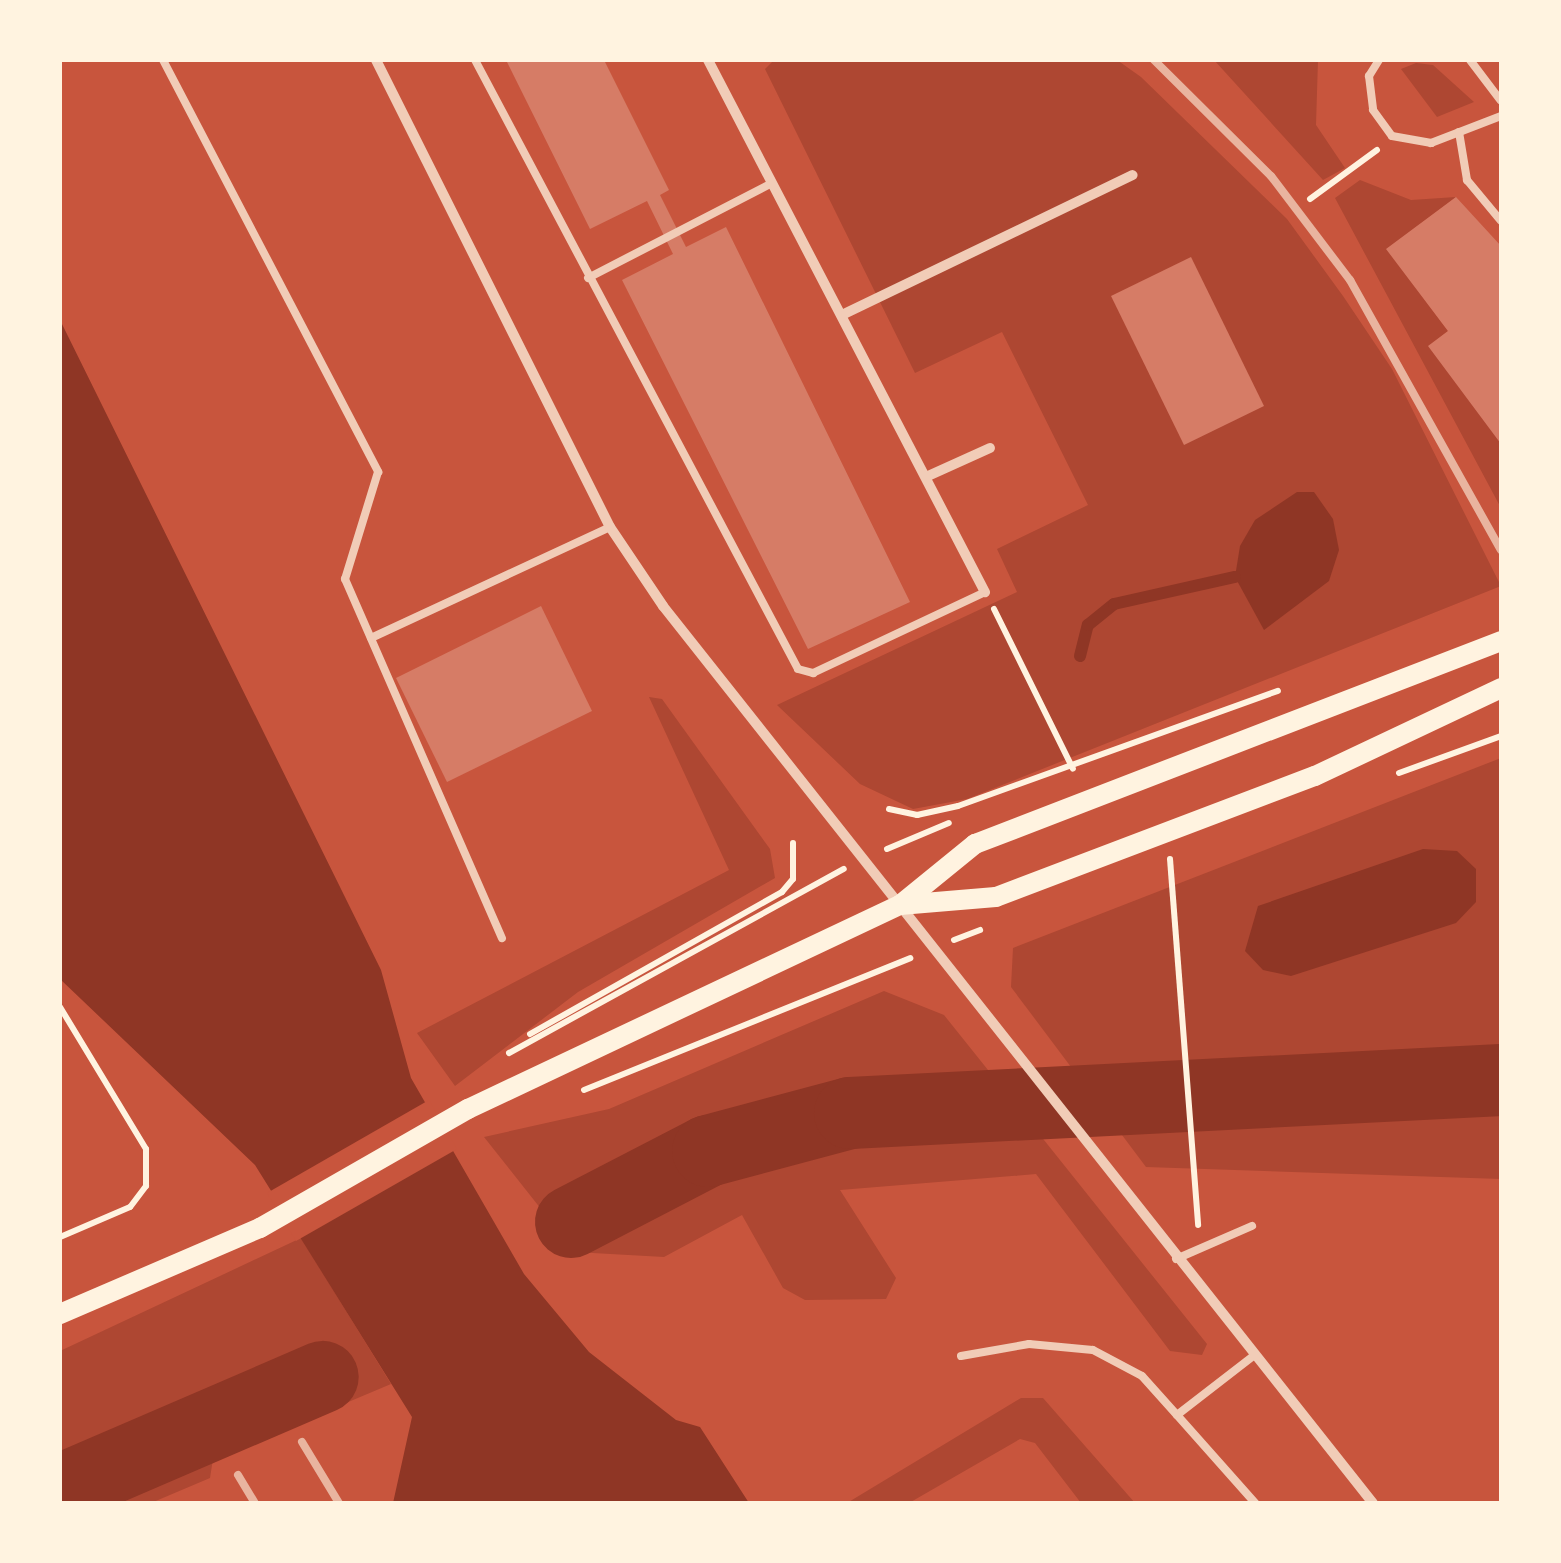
<!DOCTYPE html>
<html>
<head>
<meta charset="utf-8">
<style>
  body { margin:0 }
  #map { position:relative; width:1561px; height:1563px; overflow:hidden; background:#c8553d; font-family:"Exo 2",sans-serif }
  div>[style] { position:absolute }
  [style*='--x'] { left:calc(var(--x)*1px); top:calc(var(--y)*1px); width:calc(var(--w)*1px); rotate:calc(var(--a)*1deg) }
  .green>* { inset:0; background:#ae4732 }
  .water>* { inset:0; background:#8f3625 }
  .pier>* { inset:0; background:#c8553d }
  .stream>* { height:12px; margin:-6px; padding:0 6px; transform-origin:6px; border-radius:6px; background:#8f3625 }
  .river>* { height:72px; margin:-36px; padding:0 36px; transform-origin:36px; border-radius:36px; background:#8f3625 }
  .building>* { inset:0; background:#d67c66 }
  .path>* { height:6px; margin:-3px; padding:0 3px; transform-origin:3px; border-radius:3px; background:#fff3e0 }
  .service>* { height:8px; margin:-4px; padding:0 4px; transform-origin:4px; border-radius:4px; background:#f1ccb7 }
  .minor>* { height:10px; margin:-5px; padding:0 5px; transform-origin:5px; border-radius:5px; background:#f1ccb7 }
  .secondary>* { height:20px; margin:-10px; padding:0 10px; transform-origin:10px; border-radius:10px; background:#fff3e0 }
  .rail>* { height:8px; margin:-4px; padding:0 4px; transform-origin:4px; border-radius:4px; background:#e9b49f }
  span { translate:-50% -50%; white-space:nowrap; text-align:center; line-height:1.15; -webkit-text-stroke:9px #fff3e0; paint-order:stroke }
  .frame { position:absolute; inset:0; border:62px solid #fff3e0; pointer-events:none }
</style>
</head>
<body>
<div id="map">
  <div class="green">
    <i style="clip-path:polygon(774px 60px,1117px 60px,1141px 77px,1287px 219px,1343px 296px,1392px 369px,1501px 586px,967px 799px,913px 809px,860px 784px,777px 705px,1017px 592px,997px 549px,1088px 505px,1002px 332px,915px 373px,765px 69px)"></i>
    <i style="clip-path:polygon(1214px 60px,1318px 60px,1316px 125px,1345px 168px,1323px 180px)"></i>
    <i style="clip-path:polygon(1416px 63px,1433px 65px,1474px 102px,1437px 117px,1401px 69px)"></i>
    <i style="clip-path:polygon(1360px 180px,1411px 200px,1456px 197px,1387px 249px,1448px 331px,1429px 346px,1501px 441px,1501px 508px,1335px 198px)"></i>
    <i style="clip-path:polygon(649px 697px,662px 699px,770px 849px,775px 878px,578px 992px,455px 1086px,417px 1033px,729px 870px)"></i>
    <i style="clip-path:polygon(1501px 758px,1501px 1179px,1146px 1167px,1011px 987px,1013px 948px)"></i>
    <i style="clip-path:polygon(884px 991px,944px 1015px,1207px 1344px,1202px 1355px,1170px 1351px,1036px 1174px,840px 1190px,896px 1278px,886px 1299px,805px 1300px,783px 1288px,742px 1215px,664px 1257px,575px 1252px,484px 1137px,609px 1109px)"></i>
    <i style="clip-path:polygon(301px 1238px,391px 1384px,213px 1459px,210px 1478px,151px 1503px,60px 1503px,60px 1351px)"></i>
    <i style="clip-path:polygon(1021px 1398px,1043px 1398px,1135px 1503px,1081px 1503px,1035px 1443px,1020px 1439px,909px 1503px,847px 1503px)"></i>
  </div>
  <div class="water">
    <i style="clip-path:polygon(60px 320px,381px 970px,411px 1078px,524px 1274px,589px 1352px,676px 1420px,700px 1427px,749px 1503px,393px 1503px,412px 1417px,255px 1165px,60px 979px)"></i>
    <i style="clip-path:polygon(1297px 492px,1314px 492px,1333px 519px,1339px 550px,1329px 581px,1264px 630px,1235px 577px,1240px 546px,1255px 520px)"></i>
    <i style="clip-path:polygon(1423px 849px,1457px 851px,1476px 869px,1476px 902px,1456px 923px,1291px 976px,1263px 970px,1245px 951px,1258px 906px)"></i>
  </div>
  <div class="pier">
    <i style="clip-path:polygon(429px 1100px,457px 1149px,296px 1241px,267px 1193px)"></i>
  </div>
  <div class="stream">
    <i style="--x:1080;--y:656;--w:32;--a:-76"></i>
    <i style="--x:1088;--y:625;--w:33;--a:-39"></i>
    <i style="--x:1114;--y:604;--w:124;--a:-12.6"></i>
  </div>
  <div class="river">
    <i style="--x:571;--y:1222;--w:154;--a:-27.4"></i>
    <i style="--x:708;--y:1151;--w:147;--a:-15"></i>
    <i style="--x:850;--y:1113;--w:652;--a:-2.9"></i>
    <i style="--x:60;--y:1490;--w:286;--a:-23.3"></i>
  </div>
  <div class="building">
    <i style="clip-path:polygon(506px 60px,604px 60px,669px 190px,660px 195px,686px 247px,726px 227px,910px 602px,808px 649px,622px 280px,673px 254px,647px 201px,590px 229px)"></i>
    <i style="clip-path:polygon(1456px 197px,1501px 246px,1501px 444px,1428px 346px,1448px 331px,1386px 249px)"></i>
    <i style="clip-path:polygon(1191px 257px,1264px 406px,1184px 445px,1111px 296px)"></i>
    <i style="clip-path:polygon(541px 606px,592px 711px,447px 782px,396px 678px)"></i>
  </div>
  <div class="path">
    <i style="--x:1310;--y:199;--w:83;--a:-36.2"></i>
    <i style="--x:994;--y:609;--w:178;--a:63.7"></i>
    <i style="--x:1399;--y:773;--w:109;--a:-19.9"></i>
    <i style="--x:889;--y:809;--w:29;--a:12"></i>
    <i style="--x:917;--y:815;--w:42;--a:-12.4"></i>
    <i style="--x:958;--y:806;--w:340;--a:-19.8"></i>
    <i style="--x:887;--y:849;--w:67;--a:-22.8"></i>
    <i style="--x:1170;--y:859;--w:367;--a:85.6"></i>
    <i style="--x:954;--y:940;--w:28;--a:-21"></i>
    <i style="--x:60;--y:1007;--w:166;--a:58.8"></i>
    <i style="--x:146;--y:1149;--w:37;--a:90"></i>
    <i style="--x:146;--y:1186;--w:26;--a:127"></i>
    <i style="--x:130;--y:1207;--w:76;--a:156.8"></i>
    <i style="--x:530;--y:1034;--w:289;--a:-29.4"></i>
    <i style="--x:782;--y:892;--w:17;--a:-50"></i>
    <i style="--x:793;--y:879;--w:36;--a:-90"></i>
    <i style="--x:509;--y:1053;--w:382;--a:-28.8"></i>
    <i style="--x:584;--y:1090;--w:352;--a:-22"></i>
  </div>
  <div class="service">
    <i style="--x:163;--y:60;--w:465;--a:62.4"></i>
    <i style="--x:378;--y:472;--w:112;--a:107.1"></i>
    <i style="--x:345;--y:579;--w:392;--a:66.4"></i>
    <i style="--x:475;--y:60;--w:689;--a:62.06"></i>
    <i style="--x:798;--y:669;--w:16;--a:15"></i>
    <i style="--x:813;--y:673;--w:190;--a:-25.2"></i>
    <i style="--x:1379;--y:60;--w:19;--a:122"></i>
    <i style="--x:1369;--y:76;--w:34;--a:83"></i>
    <i style="--x:1373;--y:110;--w:32;--a:54"></i>
    <i style="--x:1392;--y:136;--w:40;--a:10"></i>
    <i style="--x:1431;--y:143;--w:75;--a:-21.1"></i>
    <i style="--x:1470;--y:60;--w:51;--a:52.9"></i>
    <i style="--x:1459;--y:132;--w:49;--a:80.5"></i>
    <i style="--x:1467;--y:180;--w:53;--a:50.3"></i>
    <i style="--x:588;--y:278;--w:205;--a:-27.3"></i>
    <i style="--x:371;--y:638;--w:264;--a:-24.9"></i>
    <i style="--x:1176;--y:1259;--w:83;--a:-23.5"></i>
    <i style="--x:961;--y:1356;--w:69;--a:-10"></i>
    <i style="--x:1029;--y:1344;--w:64;--a:5.4"></i>
    <i style="--x:1093;--y:1350;--w:55;--a:28"></i>
    <i style="--x:1142;--y:1376;--w:52;--a:48.1"></i>
    <i style="--x:1177;--y:1415;--w:95;--a:-37.7"></i>
    <i style="--x:1177;--y:1415;--w:118;--a:48.4"></i>
  </div>
  <div class="minor">
    <i style="--x:376;--y:60;--w:522;--a:63.39"></i>
    <i style="--x:610;--y:527;--w:95;--a:56.1"></i>
    <i style="--x:663;--y:606;--w:1144;--a:51.64"></i>
    <i style="--x:708;--y:60;--w:600;--a:62.5"></i>
    <i style="--x:846;--y:313;--w:318;--a:-25.7"></i>
    <i style="--x:928;--y:476;--w:68;--a:-24.3"></i>
  </div>
  <div class="secondary">
    <i style="--x:900;--y:905;--w:96;--a:-4.8"></i>
    <i style="--x:996;--y:897;--w:341;--a:-20.8"></i>
    <i style="--x:1315;--y:776;--w:206;--a:-25.3"></i>
    <i style="--x:60;--y:1314;--w:218;--a:-23.3"></i>
    <i style="--x:260;--y:1228;--w:240;--a:-29.8"></i>
    <i style="--x:468;--y:1109;--w:478;--a:-25.3"></i>
    <i style="--x:900;--y:905;--w:97;--a:-39.1"></i>
    <i style="--x:975;--y:844;--w:564;--a:-21.1"></i>
  </div>
  <div class="rail">
    <i style="--x:1154;--y:60;--w:165;--a:44.8"></i>
    <i style="--x:1271;--y:176;--w:131;--a:52.8"></i>
    <i style="--x:1350;--y:280;--w:309;--a:60.8"></i>
    <i style="--x:302;--y:1442;--w:71;--a:58.8"></i>
    <i style="--x:238;--y:1475;--w:33;--a:59"></i>
  </div>
  <div class="frame"></div>
</div>
</body>
</html>
